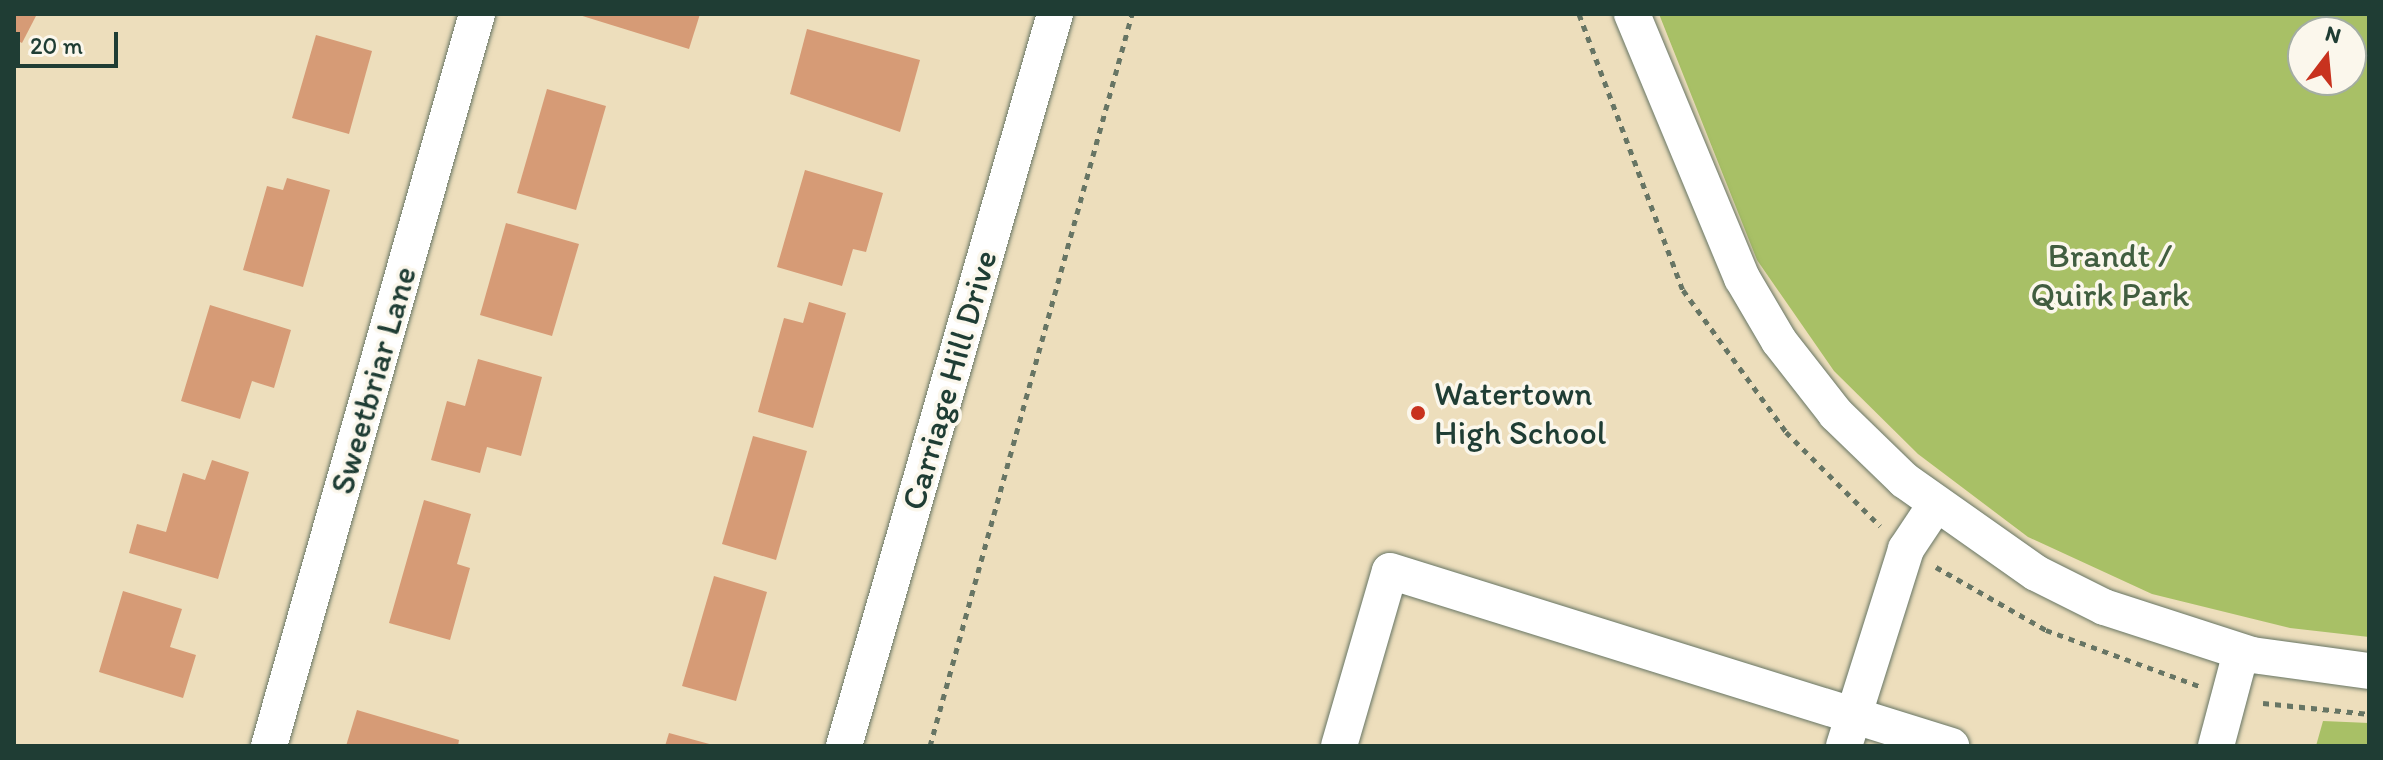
<!DOCTYPE html>
<html>
<head>
<meta charset="utf-8">
<style>
  body { margin:0 }
  #map { position:relative; width:2383px; height:760px; overflow:hidden; background:#eddebc; font-family:Itim,sans-serif }
  div>[style] { position:absolute }
  [style*='--x'] { left:calc(var(--x)*1px); top:calc(var(--y)*1px); width:calc(var(--w)*1px); rotate:calc(var(--a)*1deg) }
  .green>* { inset:0; background:#a8c066 }
  .building>* { inset:0; background:#d69b76 }
  .path>* { height:5px; margin-top:-2.5px; transform-origin:0; background:repeating-linear-gradient(90deg,#677564 0 6px,transparent 0 12px) }
  .roads { filter:drop-shadow(0 0 2px #677564) drop-shadow(0 0 2px #677564) }
  .minor>* { height:36px; margin:-18px; padding:0 18px; transform-origin:18px; border-radius:18px; background:#fff }
  .dots>* { width:22px; height:22px; translate:-50% -50%; box-sizing:border-box; border:4px solid #fbf7ec; border-radius:50% }
  span { translate:-50% -50%; white-space:nowrap; text-align:center; line-height:1.15; -webkit-text-stroke:7px #fbf7ec; paint-order:stroke }
  .park-label { font-size:34px; color:#415e40 }
  .street-label { font-size:34px; color:#1f3d34 }
  .poi-label { font-size:34px; color:#1f3d34 }
  .left { translate:0 -50%; text-align:left }
  .frame { position:absolute; inset:0; border:16px solid #1f3d34; pointer-events:none }
  .north { position:absolute; left:2287px; top:16px; width:80px; height:80px; box-sizing:border-box; background:#fbf7ec; border:2px solid #a3ada2; border-radius:50%; rotate:16deg; font-size:22px; font-weight:700; line-height:32px; text-align:center; color:#1f3d34 }
  .north::after { content:''; display:block; margin:auto; width:28px; height:36px; background:#c8321e; clip-path:polygon(50% 0,100% 100%,50% 72%,0 100%) }
  .scale { position:absolute; left:16px; top:32px; width:102px; height:36px; box-sizing:border-box; border:4px solid #1f3d34; border-top:0; padding-left:10px; font-size:24px; line-height:28px; white-space:nowrap; color:#1f3d34; -webkit-text-stroke:6px #fbf7ec; paint-order:stroke }
</style>
</head>
<body>
<div id="map">
  <div class="green">
    <i style="clip-path:polygon(evenodd,1659px 14px,2369px 14px,2369px 637px,2290px 628px,2152px 594px,2028px 537px,1918px 454px,1834px 371px,1757px 260px,1659px 14px,2303px 32px,2351px 32px,2351px 80px,2303px 80px,2303px 32px)"></i>
    <i style="clip-path:polygon(2323px 721px,2369px 723px,2369px 746px,2316px 746px)"></i>
  </div>
  <div class="building">
    <i style="clip-path:polygon(14px 14px,37px 14px,22px 43px,14px 39px)"></i>
    <i style="clip-path:polygon(576px 14px,700px 14px,689px 49px)"></i>
    <i style="clip-path:polygon(807px 29px,920px 60px,900px 132px,790px 94px)"></i>
    <i style="clip-path:polygon(316px 35px,372px 51px,349px 134px,292px 118px)"></i>
    <i style="clip-path:polygon(547px 89px,606px 106px,576px 210px,517px 193px)"></i>
    <i style="clip-path:polygon(805px 170px,883px 193px,866px 252px,853px 249px,842px 286px,777px 267px)"></i>
    <i style="clip-path:polygon(287px 178px,330px 190px,303px 287px,243px 270px,267px 186px,283px 190px)"></i>
    <i style="clip-path:polygon(506px 223px,579px 244px,552px 336px,480px 315px)"></i>
    <i style="clip-path:polygon(809px 302px,846px 313px,813px 428px,758px 412px,784px 318px,803px 323px)"></i>
    <i style="clip-path:polygon(210px 305px,291px 330px,274px 388px,252px 381px,240px 419px,181px 401px)"></i>
    <i style="clip-path:polygon(478px 359px,542px 377px,521px 456px,487px 447px,480px 473px,431px 460px,447px 401px,465px 406px)"></i>
    <i style="clip-path:polygon(753px 436px,807px 451px,776px 560px,722px 544px)"></i>
    <i style="clip-path:polygon(212px 460px,249px 472px,218px 579px,129px 553px,137px 524px,166px 532px,183px 473px,205px 480px)"></i>
    <i style="clip-path:polygon(424px 500px,471px 514px,457px 564px,470px 568px,450px 640px,389px 623px)"></i>
    <i style="clip-path:polygon(714px 576px,767px 592px,736px 701px,682px 686px)"></i>
    <i style="clip-path:polygon(123px 591px,182px 609px,170px 647px,196px 655px,183px 698px,99px 672px)"></i>
    <i style="clip-path:polygon(357px 710px,459px 740px,458px 746px,346px 746px)"></i>
    <i style="clip-path:polygon(669px 733px,713px 745px,712px 746px,665px 746px)"></i>
  </div>
  <div class="path">
    <i style="--x:1579;--y:14;--w:295;--a:69.4"></i>
    <i style="--x:1683;--y:290;--w:175;--a:54"></i>
    <i style="--x:1786;--y:432;--w:133;--a:45"></i>
    <i style="--x:1936;--y:567;--w:127;--a:29.8"></i>
    <i style="--x:2046;--y:630;--w:163;--a:20.1"></i>
    <i style="--x:2263;--y:703;--w:107;--a:5.9"></i>
    <i style="--x:930;--y:746;--w:759;--a:-74.57"></i>
  </div>
  <div class="roads">
    <div class="minor">
      <i style="--x:1632;--y:14;--w:286;--a:67.4"></i>
      <i style="--x:1742;--y:278;--w:73;--a:59.6"></i>
      <i style="--x:1779;--y:341;--w:93;--a:52"></i>
      <i style="--x:1836;--y:414;--w:95;--a:44.1"></i>
      <i style="--x:1904;--y:480;--w:161;--a:35.2"></i>
      <i style="--x:2036;--y:573;--w:76;--a:26.6"></i>
      <i style="--x:2104;--y:607;--w:156;--a:18"></i>
      <i style="--x:2252;--y:655;--w:118;--a:7.8"></i>
      <i style="--x:269;--y:746;--w:761;--a:-74.14"></i>
      <i style="--x:844;--y:746;--w:762;--a:-73.92"></i>
      <i style="--x:1339;--y:746;--w:182;--a:-73.8"></i>
      <i style="--x:1390;--y:571;--w:588;--a:17.32"></i>
      <i style="--x:1844;--y:746;--w:207;--a:-72.5"></i>
      <i style="--x:1906;--y:549;--w:54;--a:-56.3"></i>
      <i style="--x:2216;--y:746;--w:97;--a:-75.1"></i>
    </div>
  </div>
  <div class="dots">
    <i style="left:1418px;top:413px;background:#c8321e"></i>
  </div>
  <div class="park-label">
    <span style="left:2110px;top:275px">Brandt /<br>Quirk Park</span>
  </div>
  <div class="street-label">
    <span style="left:373px;top:380px;rotate:-74deg">Sweetbriar Lane</span>
    <span style="left:949px;top:380px;rotate:-74deg">Carriage Hill Drive</span>
  </div>
  <div class="poi-label">
    <span class="left" style="left:1434px;top:413px">Watertown<br>High School</span>
  </div>
  <div class="frame"></div>
  <div class="north">N</div>
  <div class="scale">20 m</div>
</div>
</body>
</html>
